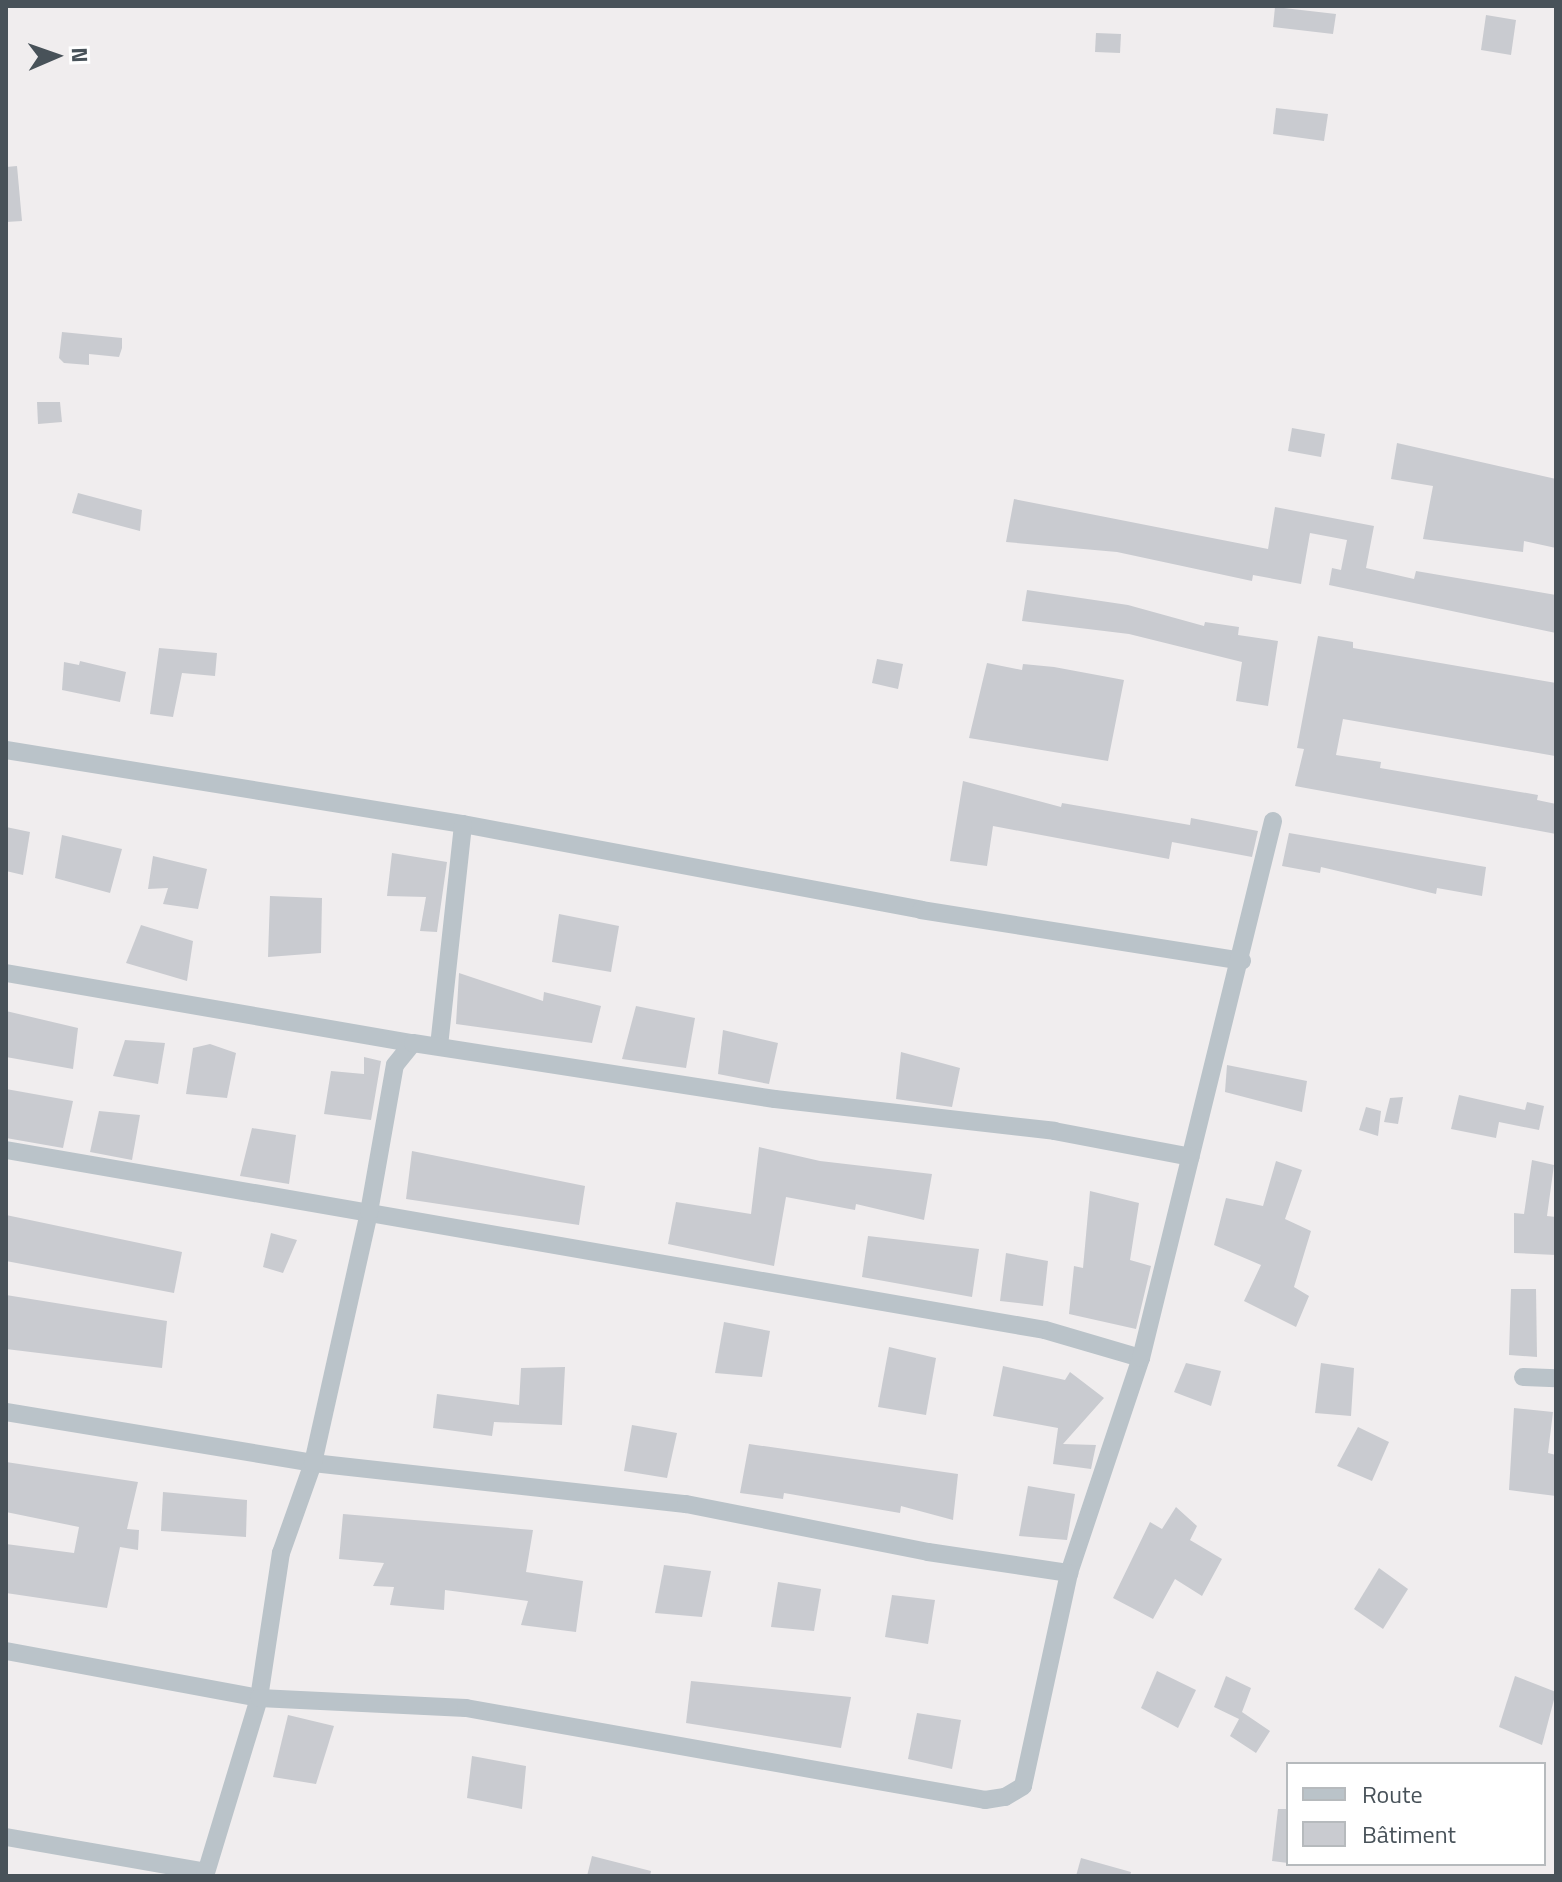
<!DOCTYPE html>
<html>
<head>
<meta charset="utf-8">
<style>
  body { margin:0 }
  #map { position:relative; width:1562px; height:1882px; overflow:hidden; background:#f0edee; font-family:"Titillium Web",sans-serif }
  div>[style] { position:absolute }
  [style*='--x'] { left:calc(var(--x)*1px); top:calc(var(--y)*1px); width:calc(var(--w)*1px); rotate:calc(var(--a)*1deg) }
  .building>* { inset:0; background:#c9cbd0 }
  .minor>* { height:18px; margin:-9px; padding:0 9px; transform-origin:9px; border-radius:9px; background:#bac3c9 }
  span { translate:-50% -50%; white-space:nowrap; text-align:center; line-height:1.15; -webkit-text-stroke:7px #fff; paint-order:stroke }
  .frame { position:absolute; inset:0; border:8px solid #485259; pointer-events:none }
  .legend { position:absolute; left:1286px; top:1762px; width:260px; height:104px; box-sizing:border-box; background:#fff; border:2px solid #b6babd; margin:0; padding:10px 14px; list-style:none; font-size:24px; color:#485259 }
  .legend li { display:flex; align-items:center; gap:16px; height:40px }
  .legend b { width:40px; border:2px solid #b6babd }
  .north { position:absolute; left:16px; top:16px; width:80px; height:80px; -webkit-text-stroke:6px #fff; paint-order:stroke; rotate:88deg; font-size:22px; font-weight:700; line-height:32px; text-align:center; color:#485259 }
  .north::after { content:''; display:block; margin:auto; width:28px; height:36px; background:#485259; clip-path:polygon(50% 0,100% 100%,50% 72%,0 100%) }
</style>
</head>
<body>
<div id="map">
  <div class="building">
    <i style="clip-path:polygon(1275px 7px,1336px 14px,1333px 34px,1273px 27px)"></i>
    <i style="clip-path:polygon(1486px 15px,1516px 20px,1511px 55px,1481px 50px)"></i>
    <i style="clip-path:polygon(1096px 33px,1121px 34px,1120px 53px,1095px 52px)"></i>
    <i style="clip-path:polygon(1276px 108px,1328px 114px,1324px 141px,1273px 134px)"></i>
    <i style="clip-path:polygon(17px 166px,22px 221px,6px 222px,6px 167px)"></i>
    <i style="clip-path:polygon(62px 332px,122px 338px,122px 348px,119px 357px,89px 354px,89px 365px,64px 363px,59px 358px)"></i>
    <i style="clip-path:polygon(37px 402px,60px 402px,62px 422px,38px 424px)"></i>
    <i style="clip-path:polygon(1292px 428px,1325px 434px,1321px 457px,1288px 451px)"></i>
    <i style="clip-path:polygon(1397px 443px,1556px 479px,1556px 548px,1524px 541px,1523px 552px,1423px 539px,1433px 486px,1391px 479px)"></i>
    <i style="clip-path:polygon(78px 493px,142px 510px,140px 531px,72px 513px)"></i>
    <i style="clip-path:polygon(1014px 499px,1268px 549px,1275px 507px,1374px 526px,1366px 568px,1414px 579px,1416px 571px,1556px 595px,1556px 633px,1329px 585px,1332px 568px,1341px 570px,1347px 540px,1310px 533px,1301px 584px,1253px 575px,1252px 581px,1117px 552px,1006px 542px)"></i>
    <i style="clip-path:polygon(1027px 590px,1128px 605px,1204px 626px,1205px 622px,1239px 627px,1238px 635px,1278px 641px,1268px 706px,1236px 701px,1242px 662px,1129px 634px,1022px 621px)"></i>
    <i style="clip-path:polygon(1318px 636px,1353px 642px,1353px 648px,1556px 683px,1555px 756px,1343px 719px,1336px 755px,1381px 762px,1380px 768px,1538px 795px,1537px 800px,1556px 804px,1556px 834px,1295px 786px,1304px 749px,1297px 748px)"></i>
    <i style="clip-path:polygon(159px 648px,217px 653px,215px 676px,182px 673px,173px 717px,150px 714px)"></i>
    <i style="clip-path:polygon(877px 659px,903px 664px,898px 689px,872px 683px)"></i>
    <i style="clip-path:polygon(80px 661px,126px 672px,120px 702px,62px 690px,64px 662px,79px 665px)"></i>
    <i style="clip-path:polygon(987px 663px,1022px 670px,1023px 664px,1054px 667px,1124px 680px,1108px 761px,969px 738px)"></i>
    <i style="clip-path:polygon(963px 781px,1061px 807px,1062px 803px,1190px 825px,1191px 818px,1258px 831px,1252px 857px,1172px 842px,1169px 859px,993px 826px,987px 866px,950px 861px)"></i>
    <i style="clip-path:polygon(6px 827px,30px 832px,23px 875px,6px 871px)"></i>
    <i style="clip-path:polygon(1289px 833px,1486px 867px,1482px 896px,1437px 888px,1436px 894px,1321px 867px,1320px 873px,1282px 866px)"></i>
    <i style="clip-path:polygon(62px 835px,122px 849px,110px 893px,55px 878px)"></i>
    <i style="clip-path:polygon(392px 853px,447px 862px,437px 932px,420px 931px,426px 897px,387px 896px)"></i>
    <i style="clip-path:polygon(153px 856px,207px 869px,198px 909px,163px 904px,168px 888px,148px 889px)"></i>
    <i style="clip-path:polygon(270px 896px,322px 898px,321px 953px,268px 957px)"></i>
    <i style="clip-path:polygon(559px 914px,619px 926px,611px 972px,552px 962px)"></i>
    <i style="clip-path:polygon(141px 925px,193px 941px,187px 981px,126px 963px)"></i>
    <i style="clip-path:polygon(459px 973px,543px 1001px,544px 992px,601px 1006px,592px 1043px,456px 1024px)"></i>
    <i style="clip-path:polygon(636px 1006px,695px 1018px,686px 1068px,622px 1059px)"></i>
    <i style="clip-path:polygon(6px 1011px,78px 1028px,73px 1069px,6px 1057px)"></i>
    <i style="clip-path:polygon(723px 1030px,778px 1043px,769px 1084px,718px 1074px)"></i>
    <i style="clip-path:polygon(125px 1040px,165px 1043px,158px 1084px,113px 1076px)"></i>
    <i style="clip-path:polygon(210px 1044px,236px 1053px,227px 1098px,186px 1094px,193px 1048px)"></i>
    <i style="clip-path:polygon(901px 1052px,960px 1068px,952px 1107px,896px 1099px)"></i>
    <i style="clip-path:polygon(364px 1057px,381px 1061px,371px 1120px,324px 1114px,331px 1071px,364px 1074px)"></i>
    <i style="clip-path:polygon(1227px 1065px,1307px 1081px,1302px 1112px,1225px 1092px)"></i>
    <i style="clip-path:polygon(6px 1089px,73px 1101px,63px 1148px,6px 1138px)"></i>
    <i style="clip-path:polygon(1459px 1095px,1525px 1110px,1527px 1102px,1544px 1106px,1539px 1130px,1499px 1122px,1496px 1138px,1451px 1129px)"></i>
    <i style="clip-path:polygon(1403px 1097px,1398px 1124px,1384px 1122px,1390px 1098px)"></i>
    <i style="clip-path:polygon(1366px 1107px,1381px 1111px,1378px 1136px,1359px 1130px)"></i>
    <i style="clip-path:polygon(99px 1111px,140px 1115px,132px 1160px,90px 1152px)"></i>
    <i style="clip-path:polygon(252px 1128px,296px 1135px,289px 1184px,240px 1176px)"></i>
    <i style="clip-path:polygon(759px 1147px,820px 1161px,932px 1174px,924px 1220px,856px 1204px,855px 1210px,786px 1197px,774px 1266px,668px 1244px,676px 1202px,751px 1214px)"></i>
    <i style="clip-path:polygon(412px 1151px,585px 1186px,579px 1225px,406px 1199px)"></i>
    <i style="clip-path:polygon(1532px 1160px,1554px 1165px,1547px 1216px,1556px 1217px,1556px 1255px,1514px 1253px,1514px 1213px,1524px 1214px)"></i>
    <i style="clip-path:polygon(1276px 1161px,1302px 1170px,1285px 1219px,1311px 1231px,1294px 1287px,1309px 1296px,1296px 1327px,1244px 1301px,1261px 1265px,1214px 1245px,1226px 1198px,1263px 1206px)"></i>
    <i style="clip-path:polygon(1090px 1191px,1139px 1203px,1130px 1260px,1151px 1266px,1136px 1329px,1069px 1314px,1074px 1266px,1083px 1268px)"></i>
    <i style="clip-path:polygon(6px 1215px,182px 1252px,174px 1293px,6px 1261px)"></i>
    <i style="clip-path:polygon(271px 1233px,297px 1240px,283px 1273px,263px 1267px)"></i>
    <i style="clip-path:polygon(868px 1236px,979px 1249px,972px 1297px,862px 1277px)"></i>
    <i style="clip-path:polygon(1006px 1253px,1048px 1261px,1043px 1306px,1000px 1301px)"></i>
    <i style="clip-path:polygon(1511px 1289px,1536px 1289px,1537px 1357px,1509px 1355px)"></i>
    <i style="clip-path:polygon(6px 1295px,167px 1321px,162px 1368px,6px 1349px)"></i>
    <i style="clip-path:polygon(724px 1322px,770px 1331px,762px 1377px,715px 1373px)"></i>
    <i style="clip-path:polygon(889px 1347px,936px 1358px,926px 1415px,878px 1407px)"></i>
    <i style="clip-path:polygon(1186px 1363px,1221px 1371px,1211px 1406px,1174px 1392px)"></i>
    <i style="clip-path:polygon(1321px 1363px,1354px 1368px,1351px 1416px,1315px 1413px)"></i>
    <i style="clip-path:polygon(1003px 1366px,1065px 1380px,1070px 1372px,1104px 1398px,1063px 1444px,1096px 1445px,1091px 1469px,1053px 1464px,1058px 1428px,993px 1416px)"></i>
    <i style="clip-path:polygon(565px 1367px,562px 1425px,494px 1422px,492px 1436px,433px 1428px,437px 1394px,519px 1405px,521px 1368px)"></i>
    <i style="clip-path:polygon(1514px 1408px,1553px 1412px,1548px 1453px,1556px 1455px,1556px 1496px,1509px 1490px)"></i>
    <i style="clip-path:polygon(632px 1425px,677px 1433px,667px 1478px,624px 1471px)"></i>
    <i style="clip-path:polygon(1358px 1427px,1389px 1442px,1372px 1481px,1337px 1466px)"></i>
    <i style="clip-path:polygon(749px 1444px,958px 1474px,953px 1520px,901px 1506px,900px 1513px,784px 1493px,783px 1499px,740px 1493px)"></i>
    <i style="clip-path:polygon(6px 1462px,138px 1482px,127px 1529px,139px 1530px,138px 1550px,120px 1547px,107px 1608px,6px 1593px,6px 1544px,74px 1553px,79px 1527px,6px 1512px)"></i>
    <i style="clip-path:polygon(1028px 1486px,1075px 1494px,1067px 1540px,1019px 1536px)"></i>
    <i style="clip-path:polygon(163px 1492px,247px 1500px,246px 1537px,161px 1531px)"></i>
    <i style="clip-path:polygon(1176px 1507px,1197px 1526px,1190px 1540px,1222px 1559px,1202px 1596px,1175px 1579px,1153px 1619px,1113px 1598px,1150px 1522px,1162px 1529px)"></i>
    <i style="clip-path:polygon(343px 1514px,533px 1530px,526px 1572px,583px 1581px,576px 1632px,521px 1625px,528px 1601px,445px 1590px,444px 1610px,390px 1605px,394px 1587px,373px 1586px,384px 1563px,339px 1559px)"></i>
    <i style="clip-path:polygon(664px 1565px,711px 1571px,702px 1617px,655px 1613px)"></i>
    <i style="clip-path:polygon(1379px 1568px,1408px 1589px,1383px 1629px,1354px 1609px)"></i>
    <i style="clip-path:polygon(778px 1582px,821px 1589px,814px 1631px,771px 1627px)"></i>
    <i style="clip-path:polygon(892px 1595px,935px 1600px,928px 1644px,885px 1637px)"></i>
    <i style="clip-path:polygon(1157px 1671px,1196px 1690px,1178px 1728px,1141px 1708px)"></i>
    <i style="clip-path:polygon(1226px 1676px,1251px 1688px,1242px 1712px,1270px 1731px,1256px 1753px,1230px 1736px,1239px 1719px,1214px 1707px)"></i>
    <i style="clip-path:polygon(1515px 1676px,1556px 1692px,1542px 1745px,1499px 1727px)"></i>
    <i style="clip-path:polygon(691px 1681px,851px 1697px,841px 1748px,686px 1723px)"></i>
    <i style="clip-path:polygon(917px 1713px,961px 1720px,952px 1769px,908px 1759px)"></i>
    <i style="clip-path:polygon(288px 1715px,334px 1726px,316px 1784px,273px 1777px)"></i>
    <i style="clip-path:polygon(472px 1756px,526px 1766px,522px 1809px,467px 1798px)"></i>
    <i style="clip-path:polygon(1278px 1809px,1288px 1809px,1288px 1863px,1272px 1861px)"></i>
    <i style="clip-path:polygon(592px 1856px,651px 1871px,650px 1876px,587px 1876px)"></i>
    <i style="clip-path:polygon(1081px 1858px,1131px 1872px,1130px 1876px,1076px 1876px)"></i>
  </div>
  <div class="minor">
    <i style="--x:6;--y:750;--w:463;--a:9.2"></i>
    <i style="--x:463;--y:824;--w:466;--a:10.6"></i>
    <i style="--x:921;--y:910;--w:325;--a:9"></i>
    <i style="--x:6;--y:973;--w:413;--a:9.8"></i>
    <i style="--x:439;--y:1046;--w:223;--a:-83.8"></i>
    <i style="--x:6;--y:1150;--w:1054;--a:9.83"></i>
    <i style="--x:1045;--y:1330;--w:100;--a:16.3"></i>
    <i style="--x:1523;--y:1377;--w:33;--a:2"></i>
    <i style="--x:6;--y:1412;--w:311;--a:9.4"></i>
    <i style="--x:313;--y:1463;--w:375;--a:6.3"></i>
    <i style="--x:686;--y:1504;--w:247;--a:11.2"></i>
    <i style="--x:928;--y:1552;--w:143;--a:8.5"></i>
    <i style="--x:1069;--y:1573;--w:227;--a:-71.5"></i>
    <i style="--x:1141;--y:1358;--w:553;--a:-76.19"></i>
    <i style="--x:6;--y:1651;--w:257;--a:10.5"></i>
    <i style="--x:259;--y:1698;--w:147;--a:-81.4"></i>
    <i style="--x:281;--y:1553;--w:96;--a:-70.4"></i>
    <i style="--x:313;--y:1463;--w:257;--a:-77.4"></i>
    <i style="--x:369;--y:1212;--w:149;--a:-80"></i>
    <i style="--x:395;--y:1065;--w:28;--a:-51"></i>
    <i style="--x:413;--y:1043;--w:366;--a:8.8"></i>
    <i style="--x:775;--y:1099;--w:281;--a:6.5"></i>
    <i style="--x:1054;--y:1131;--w:139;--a:10.7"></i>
    <i style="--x:6;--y:1837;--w:203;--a:9.9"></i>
    <i style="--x:205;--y:1876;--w:186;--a:-73.1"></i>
    <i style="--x:259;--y:1698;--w:207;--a:2.8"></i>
    <i style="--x:466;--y:1708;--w:527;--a:10.05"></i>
    <i style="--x:985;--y:1800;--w:20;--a:-9"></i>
    <i style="--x:1005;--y:1797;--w:21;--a:-31"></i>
    <i style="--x:1023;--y:1786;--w:218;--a:-77.8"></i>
  </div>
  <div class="frame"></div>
  <ul class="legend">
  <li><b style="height:10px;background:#bac3c9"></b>Route</li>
  <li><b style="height:22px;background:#c9cbd0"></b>Bâtiment</li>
  </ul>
  <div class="north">N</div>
</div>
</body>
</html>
